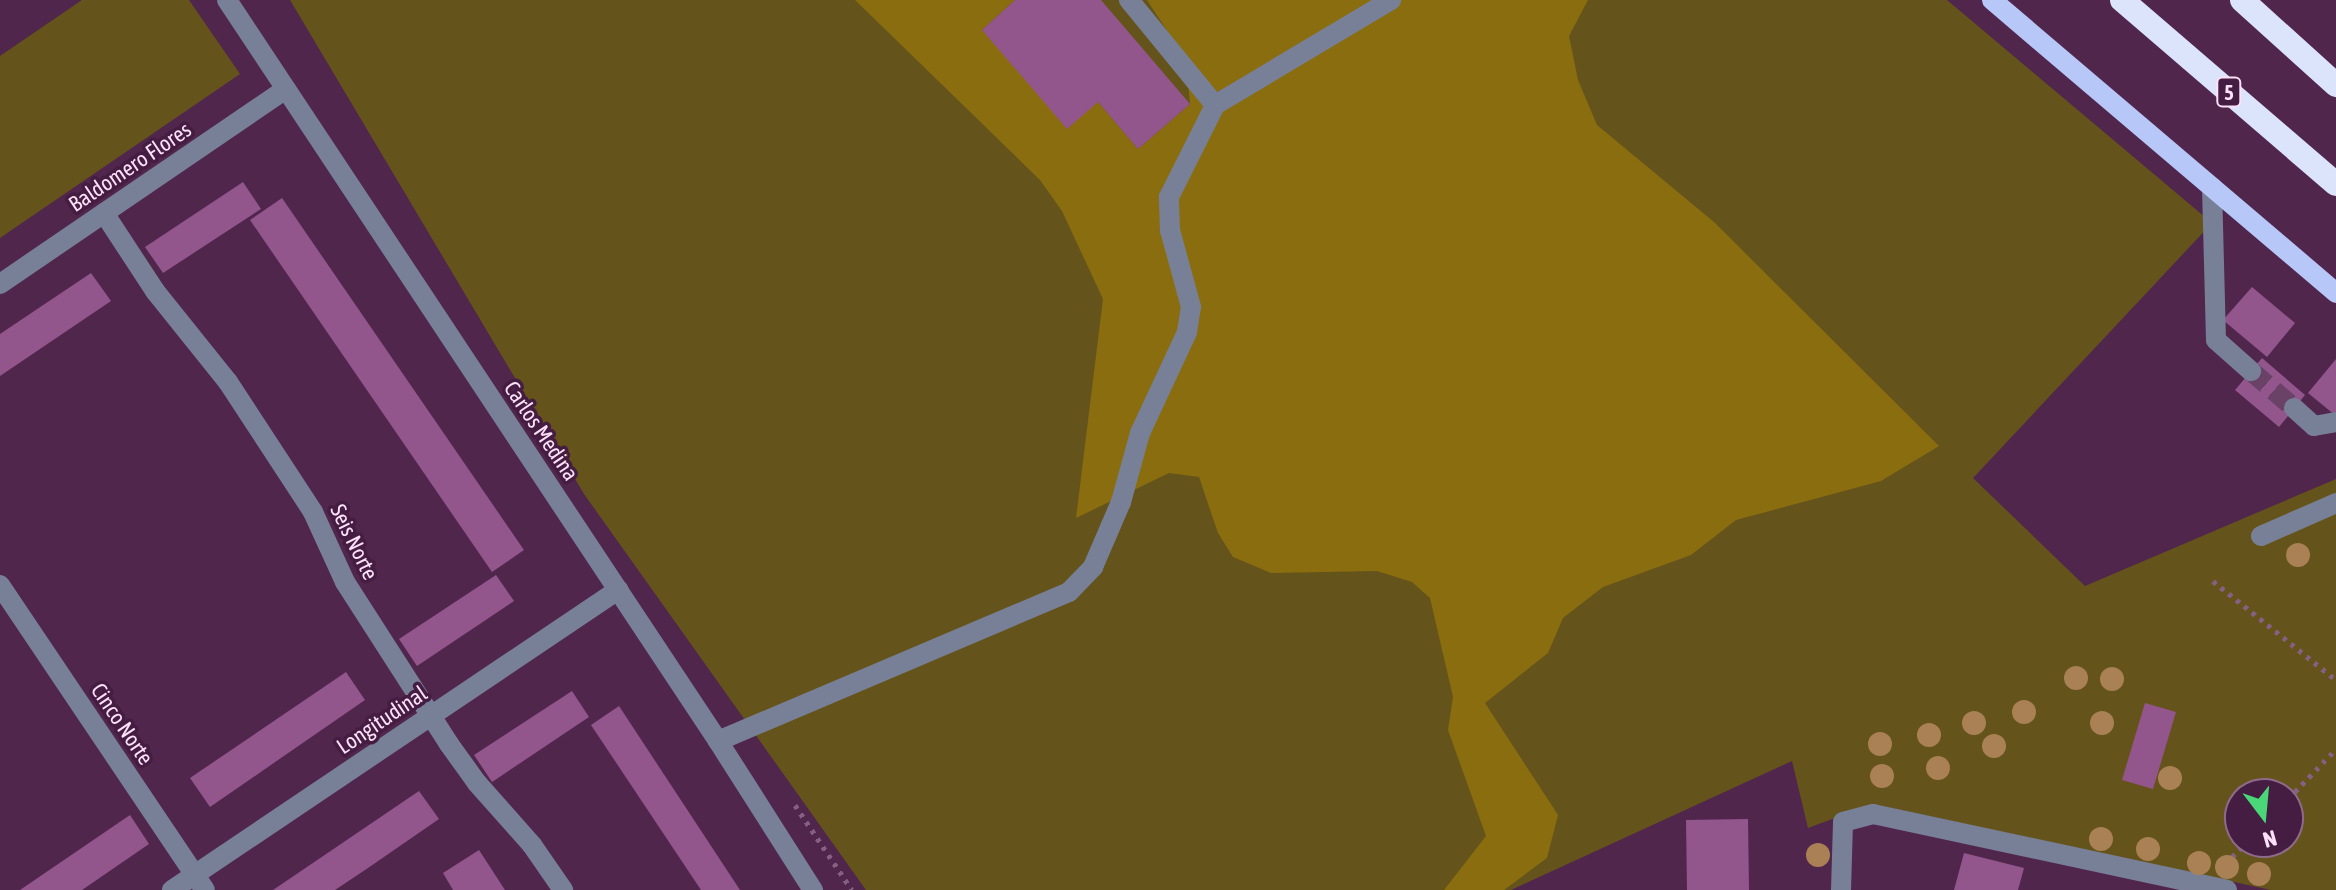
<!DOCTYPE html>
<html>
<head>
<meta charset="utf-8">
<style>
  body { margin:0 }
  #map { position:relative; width:2336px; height:890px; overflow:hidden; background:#50264d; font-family:"Asap Condensed",sans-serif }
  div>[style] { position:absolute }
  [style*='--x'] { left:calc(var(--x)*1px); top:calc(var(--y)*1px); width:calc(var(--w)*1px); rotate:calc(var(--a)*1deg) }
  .green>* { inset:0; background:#65531c }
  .forest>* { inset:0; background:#896d0e }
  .building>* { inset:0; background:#92568c }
  .minor-tunnel>* { height:20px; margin-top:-10px; transform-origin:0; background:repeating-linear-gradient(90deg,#6a4267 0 20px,transparent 0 30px) }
  .path>* { height:5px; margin-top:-2.5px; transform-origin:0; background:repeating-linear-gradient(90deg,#856082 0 4px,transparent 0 10px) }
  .minor>* { height:20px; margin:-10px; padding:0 10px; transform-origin:10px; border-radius:10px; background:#788098 }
  .major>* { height:20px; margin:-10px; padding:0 10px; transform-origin:10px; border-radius:10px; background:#b7c7f8 }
  .highway>* { height:24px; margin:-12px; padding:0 12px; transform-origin:12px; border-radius:12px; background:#dce4fc }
  .trees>* { width:24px; height:24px; margin:-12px; border-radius:50%; background:#a98154 }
  span { translate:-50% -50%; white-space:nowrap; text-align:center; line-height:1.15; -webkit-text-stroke:7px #451c42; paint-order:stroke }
  .shield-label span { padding:2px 6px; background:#451c42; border:2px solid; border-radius:6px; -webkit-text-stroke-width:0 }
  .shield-label { font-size:20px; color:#fce1f8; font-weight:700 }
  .street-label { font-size:22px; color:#fce1f8 }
  .north { position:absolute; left:2224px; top:778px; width:80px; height:80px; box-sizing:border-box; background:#451c42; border:2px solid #8e6b8b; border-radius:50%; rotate:164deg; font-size:22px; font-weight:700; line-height:32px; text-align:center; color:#fce1f8 }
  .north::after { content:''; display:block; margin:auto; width:28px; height:36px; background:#4ad778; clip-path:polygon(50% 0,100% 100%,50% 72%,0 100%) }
</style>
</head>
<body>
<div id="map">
  <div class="green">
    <i style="clip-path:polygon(82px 0,189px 0,240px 74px,0 238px,0 56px)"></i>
    <i style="clip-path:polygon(evenodd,290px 0,1947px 0,2212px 223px,1973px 478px,2085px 586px,2336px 479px,2336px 890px,2271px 890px,1873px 804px,1808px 828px,1792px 761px,1511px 890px,866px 890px,584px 494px,290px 0,2240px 794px,2288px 794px,2288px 842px,2240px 842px,2240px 794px)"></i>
  </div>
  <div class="forest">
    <i style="clip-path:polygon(855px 0,1015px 0,982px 30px,1098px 102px,1138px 149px,1190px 104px,1186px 60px,1147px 0,1588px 0,1569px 36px,1578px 80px,1597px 125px,1714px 222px,1939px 446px,1881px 481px,1736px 520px,1691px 555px,1603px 587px,1563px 618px,1548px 653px,1485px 703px,1558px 815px,1547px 858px,1504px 890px,1444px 890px,1486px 836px,1448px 730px,1453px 697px,1430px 598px,1412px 582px,1377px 571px,1271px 573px,1233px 557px,1218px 533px,1199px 477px,1169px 473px,1076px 518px,1103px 299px,1062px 211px,1040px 180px)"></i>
  </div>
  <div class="building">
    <i style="clip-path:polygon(1015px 0,1101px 0,1190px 104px,1138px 149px,1098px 102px,1067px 129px,982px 30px)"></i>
    <i style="clip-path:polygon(243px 182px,261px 209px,163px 273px,145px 247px)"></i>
    <i style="clip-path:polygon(282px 198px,524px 550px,492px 572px,250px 220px)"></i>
    <i style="clip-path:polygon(91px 273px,111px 301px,0 376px,0 334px)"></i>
    <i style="clip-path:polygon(2252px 287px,2295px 323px,2267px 357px,2223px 320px)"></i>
    <i style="clip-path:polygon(2262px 358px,2305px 395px,2279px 427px,2235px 390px)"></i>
    <i style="clip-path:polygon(2336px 359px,2336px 416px,2308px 393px)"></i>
    <i style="clip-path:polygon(496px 575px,514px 601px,417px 666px,399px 639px)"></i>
    <i style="clip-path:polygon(346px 672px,365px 700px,210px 807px,190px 778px)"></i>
    <i style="clip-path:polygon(572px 691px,589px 717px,492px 782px,474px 755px)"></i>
    <i style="clip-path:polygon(2145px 703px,2176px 712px,2153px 789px,2122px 780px)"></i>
    <i style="clip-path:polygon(619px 706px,740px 890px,701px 890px,591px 725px)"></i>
    <i style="clip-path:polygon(419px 791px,439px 819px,368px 868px,335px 890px,273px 890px)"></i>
    <i style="clip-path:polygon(130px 815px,149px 844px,82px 890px,20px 890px)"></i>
    <i style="clip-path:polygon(1748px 819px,1749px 890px,1687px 890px,1686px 820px)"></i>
    <i style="clip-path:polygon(479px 850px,505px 890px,453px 890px,443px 873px)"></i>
    <i style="clip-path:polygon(1964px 853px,2024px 868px,2018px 890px,1954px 890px)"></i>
  </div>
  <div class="minor-tunnel">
    <i style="--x:2251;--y:371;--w:57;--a:40.7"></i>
  </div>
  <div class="path">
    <i style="--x:2213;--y:581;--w:158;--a:38.8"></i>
    <i style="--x:2288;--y:799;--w:69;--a:-46.2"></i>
    <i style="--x:795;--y:805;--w:102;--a:56.2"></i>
    <i style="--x:2225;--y:864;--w:31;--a:-45"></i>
  </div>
  <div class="minor">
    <i style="--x:227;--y:0;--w:889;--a:56.47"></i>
    <i style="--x:718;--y:741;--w:177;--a:57.5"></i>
    <i style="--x:1215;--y:105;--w:205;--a:-30.8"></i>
    <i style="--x:2212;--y:187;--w:153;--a:88.5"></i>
    <i style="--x:2216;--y:340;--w:47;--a:41.5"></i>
    <i style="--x:104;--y:213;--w:93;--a:56.8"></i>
    <i style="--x:155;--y:291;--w:117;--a:51.3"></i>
    <i style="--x:228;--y:382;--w:155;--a:56.8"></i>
    <i style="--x:313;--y:512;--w:77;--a:65.4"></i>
    <i style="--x:345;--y:582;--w:193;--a:57.3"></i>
    <i style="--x:449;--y:744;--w:48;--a:54.3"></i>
    <i style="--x:477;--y:783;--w:83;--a:48.4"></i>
    <i style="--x:532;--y:845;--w:55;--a:55.4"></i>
    <i style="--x:0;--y:284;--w:346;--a:-34.3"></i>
    <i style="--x:2294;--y:408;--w:27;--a:42"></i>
    <i style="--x:2314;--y:426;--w:22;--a:-10"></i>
    <i style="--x:2261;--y:536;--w:82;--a:-23.7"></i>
    <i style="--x:0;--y:585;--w:367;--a:56.1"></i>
    <i style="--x:718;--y:741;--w:381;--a:-23"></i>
    <i style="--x:1069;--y:592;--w:35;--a:-46"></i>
    <i style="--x:1093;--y:567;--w:71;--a:-66.7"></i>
    <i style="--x:1121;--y:502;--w:72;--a:-74.6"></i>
    <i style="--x:1140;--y:433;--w:111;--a:-65"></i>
    <i style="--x:1187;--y:332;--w:25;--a:-81"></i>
    <i style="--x:1191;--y:307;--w:80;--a:-105.3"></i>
    <i style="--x:1170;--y:230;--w:33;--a:-92"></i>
    <i style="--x:1169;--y:197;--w:103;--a:-63.4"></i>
    <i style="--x:1215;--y:105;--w:136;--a:-129.3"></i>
    <i style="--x:172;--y:890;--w:538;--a:-33.93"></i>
    <i style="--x:1841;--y:890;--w:68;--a:-88.3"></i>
    <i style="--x:1843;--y:822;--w:31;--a:-15"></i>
    <i style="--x:1873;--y:814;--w:362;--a:12.1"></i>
  </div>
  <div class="major">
    <i style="--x:1992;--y:0;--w:452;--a:40.4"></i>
  </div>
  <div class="highway">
    <i style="--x:2122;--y:0;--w:282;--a:40.7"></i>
    <i style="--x:2242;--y:0;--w:127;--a:42.1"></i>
  </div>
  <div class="trees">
    <i style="left:2298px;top:555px"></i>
    <i style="left:2076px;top:678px"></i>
    <i style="left:2112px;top:679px"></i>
    <i style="left:2024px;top:712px"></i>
    <i style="left:1974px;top:723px"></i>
    <i style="left:2102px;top:723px"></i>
    <i style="left:1929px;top:735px"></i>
    <i style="left:1880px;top:744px"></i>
    <i style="left:1994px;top:746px"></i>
    <i style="left:1938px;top:768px"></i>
    <i style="left:1882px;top:776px"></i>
    <i style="left:2170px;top:778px"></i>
    <i style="left:2101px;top:839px"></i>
    <i style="left:2148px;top:849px"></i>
    <i style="left:1818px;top:855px"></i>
    <i style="left:2199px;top:863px"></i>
    <i style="left:2227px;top:867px"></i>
    <i style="left:2259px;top:874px"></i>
  </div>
  <div class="shield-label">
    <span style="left:2229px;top:92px">5</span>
  </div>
  <div class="street-label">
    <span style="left:130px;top:167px;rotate:-34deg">Baldomero Flores</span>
    <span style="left:541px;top:431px;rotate:56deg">Carlos Medina</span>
    <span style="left:354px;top:542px;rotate:64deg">Seis Norte</span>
    <span style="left:382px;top:720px;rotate:-34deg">Longitudinal</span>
    <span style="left:122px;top:724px;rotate:56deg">Cinco Norte</span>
  </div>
  <div class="north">N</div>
</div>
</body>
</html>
